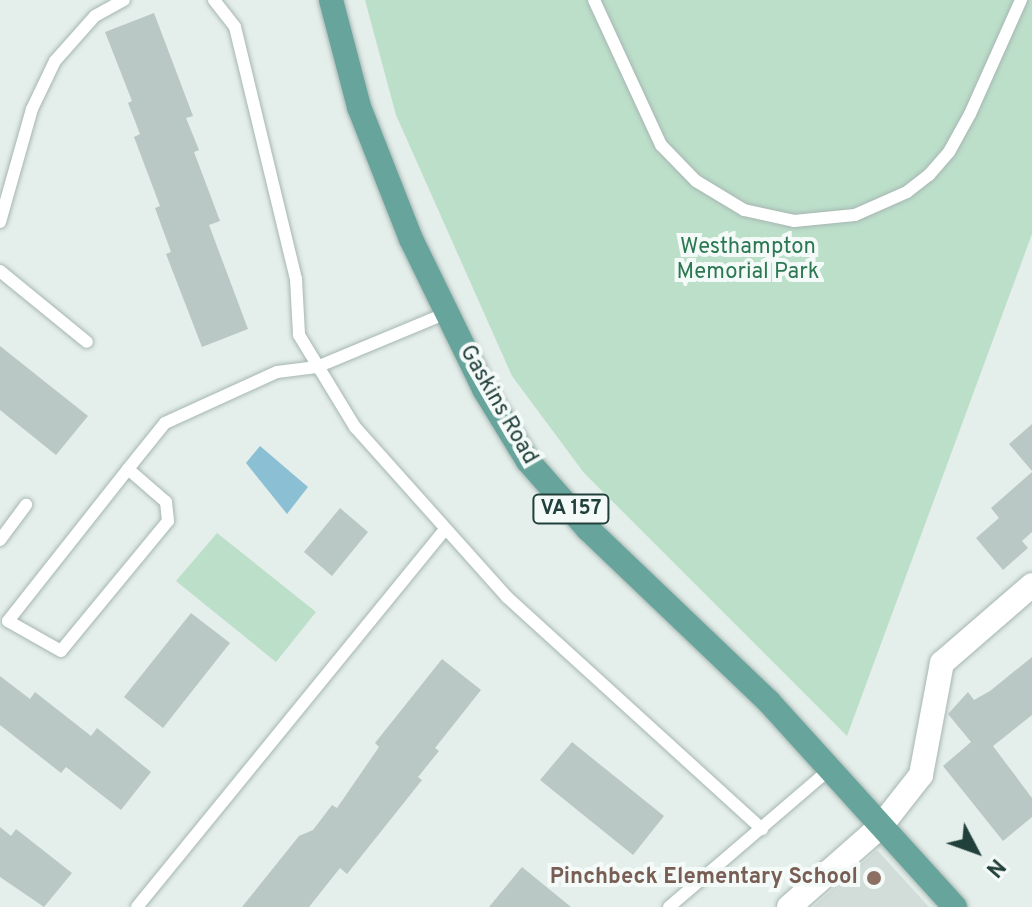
<!DOCTYPE html>
<html>
<head>
<meta charset="utf-8">
<style>
  body { margin:0 }
  #map { position:relative; width:1032px; height:907px; overflow:hidden; background:#e4eeea; font-family:Overpass,sans-serif }
  div>[style] { position:absolute }
  [style*='--x'] { left:calc(var(--x)*1px); top:calc(var(--y)*1px); width:calc(var(--w)*1px); rotate:calc(var(--a)*1deg) }
  .built>* { inset:0; background:#d2ddd9 }
  .green>* { inset:0; background:#bcdfca }
  .water>* { inset:0; background:#8bbfd3 }
  .building>* { inset:0; background:#b9c8c4 }
  .roads { filter:drop-shadow(0 0 2px #a6b6b2) drop-shadow(0 0 2px #a6b6b2) }
  .lane>* { height:12px; margin:-6px; padding:0 6px; transform-origin:6px; border-radius:6px; background:#fff }
  .street>* { height:24px; margin:-12px; padding:0 12px; transform-origin:12px; border-radius:12px; background:#fff }
  .primary>* { height:24px; margin:-12px; padding:0 12px; transform-origin:12px; border-radius:12px; background:#67a49c }
  .dots>* { width:22px; height:22px; translate:-50% -50%; box-sizing:border-box; border:4px solid #f4faf8; border-radius:50% }
  span { translate:-50% -50%; white-space:nowrap; text-align:center; line-height:1.15; -webkit-text-stroke:8px #f4faf8; paint-order:stroke }
  .shield-label span { padding:2px 6px; background:#f4faf8; border:2px solid; border-radius:6px; -webkit-text-stroke-width:0 }
  .shield-label { font-size:20px; color:#22403b; font-weight:700 }
  .park-label { font-size:22px; color:#2b7852 }
  .street-label { font-size:22px; color:#22403b }
  .education-label { font-size:22px; color:#785e54; font-weight:700 }
  .right { translate:-100% -50%; text-align:right }
  .north { position:absolute; left:936px; top:811px; width:80px; height:80px; -webkit-text-stroke:6px #f4faf8; paint-order:stroke; rotate:131deg; font-size:22px; font-weight:700; line-height:32px; text-align:center; color:#22403b }
  .north::after { content:''; display:block; margin:auto; width:28px; height:36px; background:#22403b; clip-path:polygon(50% 0,100% 100%,50% 72%,0 100%) }
</style>
</head>
<body>
<div id="map">
  <div class="built">
    <i style="clip-path:polygon(877px 850px,929px 907px,813px 907px)"></i>
  </div>
  <div class="green">
    <i style="clip-path:polygon(365px 0,1032px 0,1032px 234px,847px 736px,584px 473px,512px 376px,396px 115px)"></i>
    <i style="clip-path:polygon(217px 533px,316px 612px,276px 662px,176px 581px)"></i>
  </div>
  <div class="water">
    <i style="clip-path:polygon(260px 446px,308px 487px,287px 514px,246px 463px)"></i>
  </div>
  <div class="building">
    <i style="clip-path:polygon(154px 13px,193px 116px,186px 118px,199px 150px,194px 152px,220px 221px,209px 225px,248px 329px,202px 347px,166px 254px,171px 252px,155px 208px,160px 206px,134px 137px,140px 134px,128px 103px,132px 101px,105px 32px)"></i>
    <i style="clip-path:polygon(0 346px,88px 416px,56px 455px,0 410px)"></i>
    <i style="clip-path:polygon(1032px 424px,1032px 471px,1009px 444px)"></i>
    <i style="clip-path:polygon(1032px 472px,1032px 532px,1022px 541px,1028px 548px,1003px 570px,976px 538px,999px 518px,991px 508px)"></i>
    <i style="clip-path:polygon(340px 508px,368px 532px,332px 576px,304px 552px)"></i>
    <i style="clip-path:polygon(191px 613px,230px 643px,163px 728px,124px 697px)"></i>
    <i style="clip-path:polygon(1032px 657px,1032px 715px,993px 746px,1032px 798px,1032px 817px,1003px 841px,943px 766px,971px 742px,948px 714px,968px 692px,974px 700px,990px 691px)"></i>
    <i style="clip-path:polygon(442px 659px,481px 690px,435px 748px,439px 751px,418px 777px,422px 780px,375px 839px,347px 874px,340px 868px,309px 907px,242px 907px,299px 836px,313px 830px,332px 805px,337px 808px,379px 747px,375px 743px)"></i>
    <i style="clip-path:polygon(0 676px,30px 699px,35px 692px,91px 736px,97px 728px,151px 772px,121px 810px,66px 767px,61px 773px,0 725px)"></i>
    <i style="clip-path:polygon(572px 742px,664px 816px,633px 855px,540px 780px)"></i>
    <i style="clip-path:polygon(0 827px,11px 836px,16px 829px,72px 873px,44px 907px,0 877px)"></i>
    <i style="clip-path:polygon(522px 867px,571px 907px,489px 907px)"></i>
  </div>
  <div class="roads">
    <div class="lane">
      <i style="--x:214;--y:0;--w:34;--a:52"></i>
      <i style="--x:235;--y:27;--w:259;--a:76.4"></i>
      <i style="--x:296;--y:279;--w:56;--a:86.9"></i>
      <i style="--x:299;--y:335;--w:108;--a:58.7"></i>
      <i style="--x:355;--y:427;--w:228;--a:48.2"></i>
      <i style="--x:507;--y:597;--w:345;--a:42.3"></i>
      <i style="--x:594;--y:0;--w:160;--a:65.2"></i>
      <i style="--x:661;--y:145;--w:50;--a:45.8"></i>
      <i style="--x:696;--y:181;--w:56;--a:31.1"></i>
      <i style="--x:744;--y:210;--w:51;--a:12.4"></i>
      <i style="--x:794;--y:221;--w:61;--a:-5.6"></i>
      <i style="--x:855;--y:215;--w:57;--a:-23.9"></i>
      <i style="--x:907;--y:192;--w:28;--a:-38"></i>
      <i style="--x:929;--y:175;--w:30;--a:-49"></i>
      <i style="--x:949;--y:152;--w:43;--a:-61.1"></i>
      <i style="--x:970;--y:114;--w:125;--a:-65.9"></i>
      <i style="--x:0;--y:222;--w:117;--a:-74.2"></i>
      <i style="--x:32;--y:109;--w:53;--a:-64.4"></i>
      <i style="--x:55;--y:61;--w:60;--a:-48.4"></i>
      <i style="--x:95;--y:16;--w:33;--a:-29"></i>
      <i style="--x:0;--y:271;--w:112;--a:39.2"></i>
      <i style="--x:128;--y:469;--w:50;--a:41"></i>
      <i style="--x:166;--y:502;--w:19;--a:84"></i>
      <i style="--x:168;--y:521;--w:168;--a:129.5"></i>
      <i style="--x:61;--y:651;--w:61;--a:-150.5"></i>
      <i style="--x:8;--y:621;--w:194;--a:-51.7"></i>
      <i style="--x:128;--y:469;--w:59;--a:-51.2"></i>
      <i style="--x:165;--y:423;--w:123;--a:-24.5"></i>
      <i style="--x:277;--y:372;--w:40;--a:-7.1"></i>
      <i style="--x:317;--y:367;--w:141;--a:-22.6"></i>
      <i style="--x:0;--y:540;--w:44;--a:-53.4"></i>
      <i style="--x:137;--y:907;--w:486;--a:-50.8"></i>
      <i style="--x:669;--y:907;--w:212;--a:-40.6"></i>
    </div>
    <div class="street">
      <i style="--x:789;--y:907;--w:123;--a:-41.4"></i>
      <i style="--x:881;--y:826;--w:65;--a:-51.9"></i>
      <i style="--x:921;--y:775;--w:114;--a:-79.4"></i>
      <i style="--x:942;--y:663;--w:119;--a:-40.9"></i>
    </div>
    <div class="primary">
      <i style="--x:331;--y:0;--w:111;--a:75.3"></i>
      <i style="--x:359;--y:107;--w:142;--a:68.5"></i>
      <i style="--x:411;--y:239;--w:167;--a:64"></i>
      <i style="--x:484;--y:389;--w:84;--a:58.6"></i>
      <i style="--x:528;--y:461;--w:91;--a:48.6"></i>
      <i style="--x:588;--y:529;--w:250;--a:43.7"></i>
      <i style="--x:769;--y:702;--w:277;--a:47.8"></i>
    </div>
  </div>
  <div class="dots">
    <i style="left:874px;top:878px;background:#8d6e63"></i>
  </div>
  <div class="shield-label">
    <span style="left:571px;top:509px">VA 157</span>
  </div>
  <div class="park-label">
    <span style="left:748px;top:260px">Westhampton<br>Memorial Park</span>
  </div>
  <div class="street-label">
    <span style="left:498px;top:405px;rotate:60deg">Gaskins Road</span>
  </div>
  <div class="education-label">
    <span class="right" style="left:858px;top:878px">Pinchbeck Elementary School</span>
  </div>
  <div class="north">N</div>
</div>
</body>
</html>
